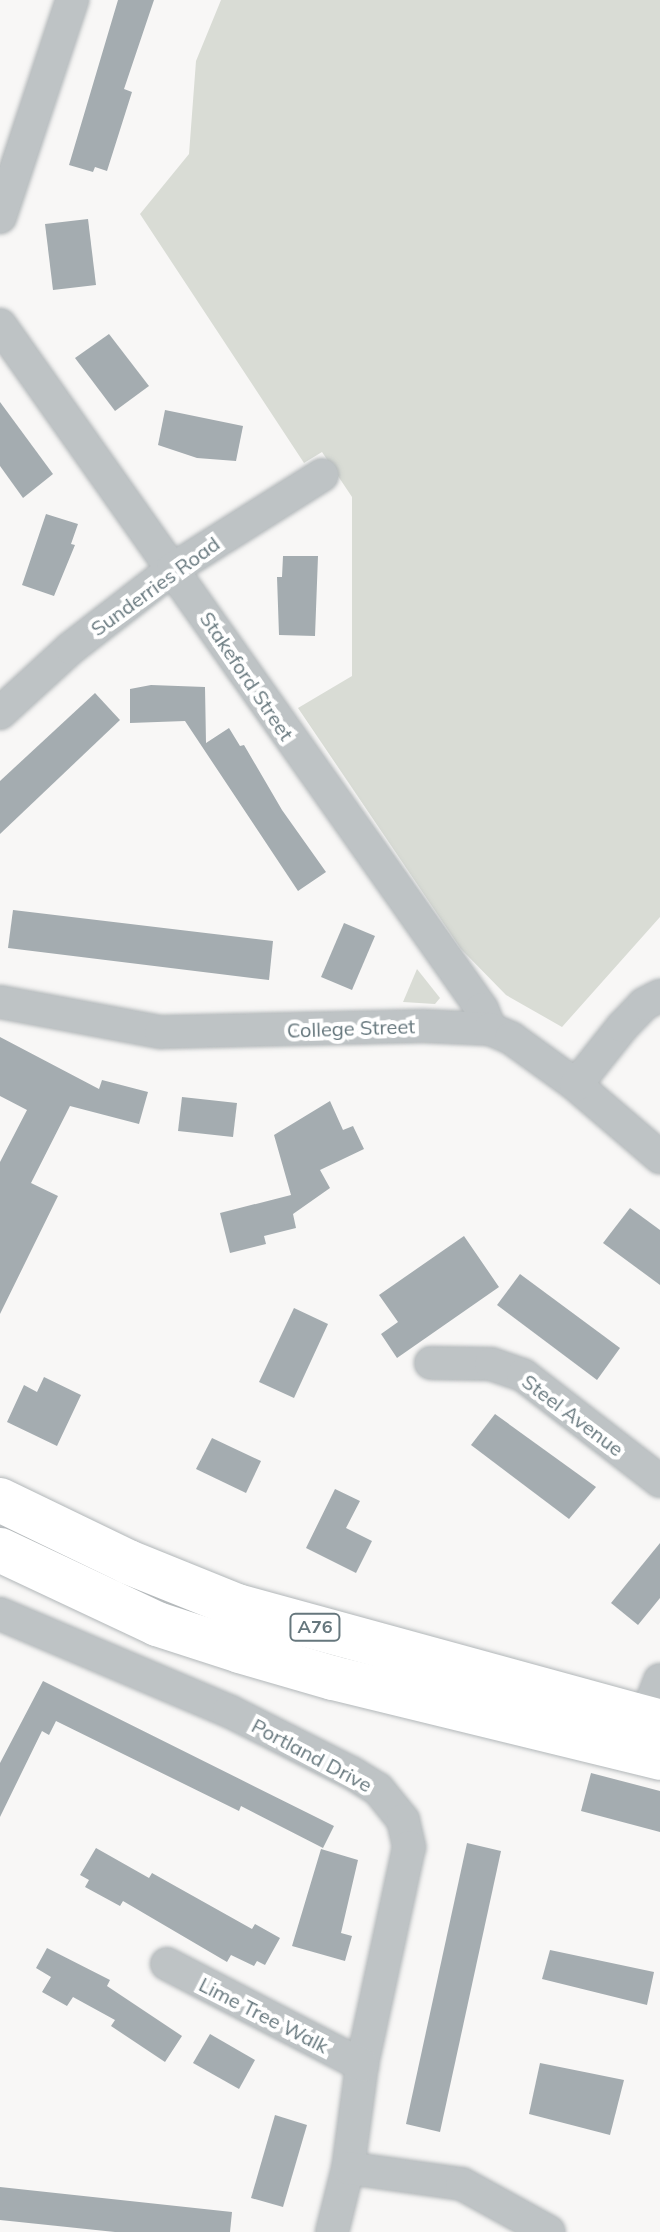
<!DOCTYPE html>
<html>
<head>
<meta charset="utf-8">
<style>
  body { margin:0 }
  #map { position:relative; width:660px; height:2232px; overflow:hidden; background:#f8f7f6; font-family:Mulish,sans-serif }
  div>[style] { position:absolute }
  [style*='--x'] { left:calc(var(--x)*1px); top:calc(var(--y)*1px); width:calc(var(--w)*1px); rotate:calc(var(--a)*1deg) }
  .green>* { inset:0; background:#d9dcd5 }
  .building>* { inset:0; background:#a4acb0 }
  .roads { filter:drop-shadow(0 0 2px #b2b7b9) drop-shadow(0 0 2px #b2b7b9) }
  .minor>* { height:32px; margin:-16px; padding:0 16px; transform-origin:16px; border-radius:16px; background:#bec3c5 }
  .primary>* { height:44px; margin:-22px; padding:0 22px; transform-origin:22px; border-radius:22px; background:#fff }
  span { translate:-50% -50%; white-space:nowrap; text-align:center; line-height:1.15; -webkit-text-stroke:8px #fff; paint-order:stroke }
  .shield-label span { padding:2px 6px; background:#fff; border:2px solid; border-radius:6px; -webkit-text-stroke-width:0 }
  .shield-label { font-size:18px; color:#66777d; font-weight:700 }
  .street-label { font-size:20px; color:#66777d }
</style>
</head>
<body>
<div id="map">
  <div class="green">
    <i style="clip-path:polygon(221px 0,660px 0,660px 917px,562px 1027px,506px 995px,461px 949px,298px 708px,352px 676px,352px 497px,322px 452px,304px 463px,140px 214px,189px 154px,196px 61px)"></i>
    <i style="clip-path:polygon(417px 969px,440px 998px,435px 1004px,403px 1002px)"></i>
  </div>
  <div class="building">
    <i style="clip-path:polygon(118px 0,154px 0,124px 89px,132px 92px,107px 171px,95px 167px,93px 172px,69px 165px)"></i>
    <i style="clip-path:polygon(88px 219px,96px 285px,53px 290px,45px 224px)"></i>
    <i style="clip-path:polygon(109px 334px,149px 386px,115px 411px,75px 358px)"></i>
    <i style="clip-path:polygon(0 402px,53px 474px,23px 498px,0 466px)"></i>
    <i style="clip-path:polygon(165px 410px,243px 426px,236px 461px,197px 458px,158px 445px)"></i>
    <i style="clip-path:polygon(46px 514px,78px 524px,71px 544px,75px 545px,54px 596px,22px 585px)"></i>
    <i style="clip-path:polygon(283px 556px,318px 556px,315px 636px,279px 635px,277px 577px,282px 577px)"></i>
    <i style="clip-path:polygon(151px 685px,205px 687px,206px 743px,229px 728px,240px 746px,244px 745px,282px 810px,326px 872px,298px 891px,185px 721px,130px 723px,130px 689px)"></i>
    <i style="clip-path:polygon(95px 693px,120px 720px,0 834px,0 781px)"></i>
    <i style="clip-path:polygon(13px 910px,273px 941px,269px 980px,8px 948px)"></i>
    <i style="clip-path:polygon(344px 923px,375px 936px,352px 990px,321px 977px)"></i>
    <i style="clip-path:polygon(0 1037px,99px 1089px,102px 1080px,148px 1092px,139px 1124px,70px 1106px,31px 1183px,58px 1196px,0 1314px,0 1162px,27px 1110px,0 1096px)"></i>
    <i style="clip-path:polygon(182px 1097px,237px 1103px,233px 1137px,178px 1131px)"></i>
    <i style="clip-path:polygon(330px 1101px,343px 1130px,353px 1126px,364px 1149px,320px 1170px,330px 1188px,293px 1214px,296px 1228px,264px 1236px,266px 1244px,230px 1253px,220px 1213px,291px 1195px,274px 1135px)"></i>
    <i style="clip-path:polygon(630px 1208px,660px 1230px,660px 1285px,603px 1243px)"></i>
    <i style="clip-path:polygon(464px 1236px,499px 1287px,397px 1358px,381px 1334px,398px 1322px,379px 1295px)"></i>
    <i style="clip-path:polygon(520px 1274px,620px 1348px,597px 1380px,497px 1305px)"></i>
    <i style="clip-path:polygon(294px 1308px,328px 1324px,294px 1398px,259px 1382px)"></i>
    <i style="clip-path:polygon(44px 1377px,81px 1395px,57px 1446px,7px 1422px,24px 1385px,37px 1392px)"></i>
    <i style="clip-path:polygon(495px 1414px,596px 1487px,569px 1519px,471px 1445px)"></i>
    <i style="clip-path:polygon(212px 1438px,261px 1461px,246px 1493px,196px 1469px)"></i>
    <i style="clip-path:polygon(335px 1489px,360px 1501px,346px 1528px,372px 1541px,356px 1573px,306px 1548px)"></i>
    <i style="clip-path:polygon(660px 1543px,660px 1598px,638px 1625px,611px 1603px)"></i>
    <i style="clip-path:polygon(43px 1681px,334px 1826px,323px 1848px,241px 1806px,239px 1811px,56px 1721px,49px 1735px,42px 1731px,0 1817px,0 1763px)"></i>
    <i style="clip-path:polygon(591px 1773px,660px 1791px,660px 1832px,581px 1811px)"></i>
    <i style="clip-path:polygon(467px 1843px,501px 1851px,440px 2132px,406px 2124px)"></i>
    <i style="clip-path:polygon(96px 1848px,149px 1878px,152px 1873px,252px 1929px,255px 1924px,280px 1938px,265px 1965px,257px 1961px,254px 1966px,231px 1955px,227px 1962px,123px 1901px,120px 1906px,85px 1887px,89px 1880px,80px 1875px)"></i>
    <i style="clip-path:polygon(321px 1849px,358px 1860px,341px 1933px,352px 1936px,345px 1961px,292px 1946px)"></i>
    <i style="clip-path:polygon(47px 1948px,110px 1980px,107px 1986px,182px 2036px,165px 2062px,111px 2026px,115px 2020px,73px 1997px,67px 2006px,42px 1992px,51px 1977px,36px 1968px)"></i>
    <i style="clip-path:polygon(550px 1950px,654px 1972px,647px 2005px,542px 1979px)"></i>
    <i style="clip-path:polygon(210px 2034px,255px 2060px,239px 2089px,193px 2063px)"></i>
    <i style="clip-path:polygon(540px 2063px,624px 2080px,610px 2135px,529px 2114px)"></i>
    <i style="clip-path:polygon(275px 2115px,307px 2125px,283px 2207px,251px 2198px)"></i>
    <i style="clip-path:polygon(0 2187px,232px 2212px,230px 2232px,115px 2232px,0 2220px)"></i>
  </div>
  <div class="roads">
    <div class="minor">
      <i style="--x:0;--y:217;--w:229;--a:-71.6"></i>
      <i style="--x:0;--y:325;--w:837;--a:54.83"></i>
      <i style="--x:482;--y:1009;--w:22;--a:68"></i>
      <i style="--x:0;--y:713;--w:96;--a:-42.5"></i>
      <i style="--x:71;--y:648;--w:129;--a:-37.8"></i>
      <i style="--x:173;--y:569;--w:176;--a:-32.2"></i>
      <i style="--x:0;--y:1002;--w:164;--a:10.6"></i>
      <i style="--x:161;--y:1032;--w:262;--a:-1.3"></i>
      <i style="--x:423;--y:1026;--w:67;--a:2.6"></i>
      <i style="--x:490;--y:1029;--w:23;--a:23"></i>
      <i style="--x:511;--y:1038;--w:80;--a:35.9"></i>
      <i style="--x:576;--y:1085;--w:111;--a:40.6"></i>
      <i style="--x:576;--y:1085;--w:75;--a:-51.5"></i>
      <i style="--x:623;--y:1026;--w:30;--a:-46"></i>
      <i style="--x:644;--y:1004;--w:18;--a:-27"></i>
      <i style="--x:431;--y:1363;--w:60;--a:1"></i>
      <i style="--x:491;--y:1364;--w:34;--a:19"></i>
      <i style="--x:523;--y:1375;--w:173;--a:37.7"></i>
      <i style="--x:0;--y:1614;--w:249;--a:23"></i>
      <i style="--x:229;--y:1711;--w:138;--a:26.8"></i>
      <i style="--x:352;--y:1773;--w:31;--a:32"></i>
      <i style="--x:378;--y:1789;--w:40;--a:51"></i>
      <i style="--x:403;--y:1820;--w:28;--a:77"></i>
      <i style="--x:409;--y:1847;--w:223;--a:102.2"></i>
      <i style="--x:362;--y:2065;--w:104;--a:97.7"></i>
      <i style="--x:348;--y:2168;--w:66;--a:104"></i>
      <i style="--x:638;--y:1737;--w:61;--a:-68.9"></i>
      <i style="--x:167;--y:1964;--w:220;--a:27.4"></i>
      <i style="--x:348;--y:2168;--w:115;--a:8"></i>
      <i style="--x:462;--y:2184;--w:99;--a:28.9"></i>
    </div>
    <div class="primary">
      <i style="--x:0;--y:1500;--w:142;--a:25.8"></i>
      <i style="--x:128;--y:1562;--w:118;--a:22"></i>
      <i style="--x:237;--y:1606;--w:439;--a:15.3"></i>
      <i style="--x:0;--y:1550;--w:174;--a:25.2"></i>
      <i style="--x:157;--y:1624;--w:87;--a:18"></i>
      <i style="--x:240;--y:1651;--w:97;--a:16.2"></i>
      <i style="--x:333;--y:1678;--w:337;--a:13.7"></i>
    </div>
  </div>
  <div class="shield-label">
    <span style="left:315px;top:1627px">A76</span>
  </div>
  <div class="street-label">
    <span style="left:155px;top:586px;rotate:-36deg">Sunderries Road</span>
    <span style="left:247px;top:676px;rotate:56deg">Stakeford Street</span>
    <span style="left:351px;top:1028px;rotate:-2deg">College Street</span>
    <span style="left:573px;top:1415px;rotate:37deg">Steel Avenue</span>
    <span style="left:312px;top:1755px;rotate:28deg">Portland Drive</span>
    <span style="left:264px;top:2015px;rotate:27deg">Lime Tree Walk</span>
  </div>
</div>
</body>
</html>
